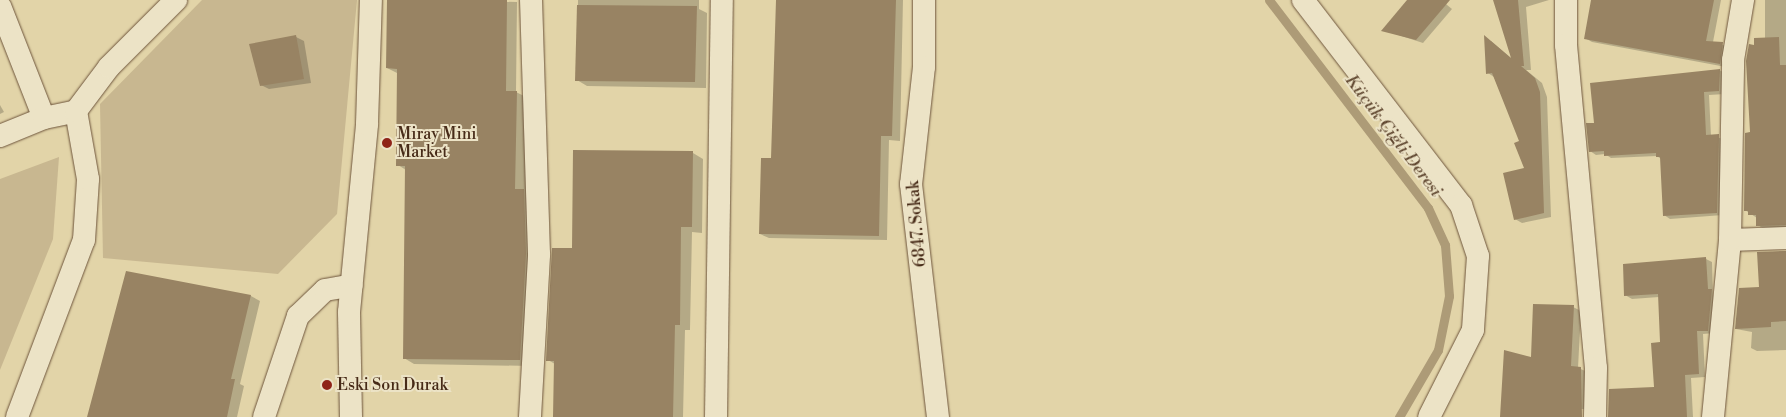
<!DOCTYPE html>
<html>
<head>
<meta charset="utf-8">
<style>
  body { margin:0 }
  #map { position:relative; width:1786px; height:417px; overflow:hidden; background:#e2d4a8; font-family:"Libre Bodoni",serif }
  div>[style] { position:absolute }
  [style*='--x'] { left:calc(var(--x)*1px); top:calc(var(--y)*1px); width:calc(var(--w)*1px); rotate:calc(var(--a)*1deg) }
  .green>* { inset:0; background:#c8b790 }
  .shadow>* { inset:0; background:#0003 }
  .stream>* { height:9px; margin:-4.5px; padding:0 4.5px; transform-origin:4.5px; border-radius:4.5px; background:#ad9b77 }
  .building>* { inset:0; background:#988363 }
  .roads { filter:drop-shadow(0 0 1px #6e553c) drop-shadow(0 0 1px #6e553c) }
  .minor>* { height:22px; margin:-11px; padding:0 11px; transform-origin:11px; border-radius:11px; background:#ece3c6 }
  .dots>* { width:14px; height:14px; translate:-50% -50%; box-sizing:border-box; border:2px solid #ece3c6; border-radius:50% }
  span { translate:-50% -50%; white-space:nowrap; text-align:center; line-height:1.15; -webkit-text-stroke:4px #ece3c6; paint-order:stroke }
  .poi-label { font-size:16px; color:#472b18 }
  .left { translate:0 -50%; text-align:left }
  .street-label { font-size:16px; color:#472b18 }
  .water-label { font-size:18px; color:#604730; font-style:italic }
</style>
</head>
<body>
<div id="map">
  <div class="green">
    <i style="clip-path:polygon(202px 0,357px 0,337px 214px,278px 274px,103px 258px,100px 104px)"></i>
    <i style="clip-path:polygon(59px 157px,53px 239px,0 370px,0 179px)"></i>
  </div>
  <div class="shadow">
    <i style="clip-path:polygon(388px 0,517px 2px,516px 92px,528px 98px,526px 192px,534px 196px,530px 366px,414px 364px,404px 358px,406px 170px,398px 165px,399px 74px,387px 68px)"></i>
    <i style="clip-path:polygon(578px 0,699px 0,699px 9px,707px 13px,706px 88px,587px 86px,577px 80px)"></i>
    <i style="clip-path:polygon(777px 0,903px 0,900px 141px,889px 140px,887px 240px,769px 238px,760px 234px,772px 160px)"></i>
    <i style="clip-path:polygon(1408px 0,1441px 0,1452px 9px,1423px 43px,1383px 30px)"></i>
    <i style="clip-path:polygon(1495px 0,1549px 0,1526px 7px,1531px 70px,1526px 70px,1542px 83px,1547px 97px,1551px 217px,1522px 223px,1515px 219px,1526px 169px,1521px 142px,1494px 77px,1488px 73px,1491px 41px,1512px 59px)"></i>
    <i style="clip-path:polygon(1592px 0,1721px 0,1713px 42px,1729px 47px,1726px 67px,1592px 42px,1585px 38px)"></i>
    <i style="clip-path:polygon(1765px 0,1786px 0,1786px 229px,1764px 229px,1758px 225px,1757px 218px,1745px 210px,1756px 46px,1765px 39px)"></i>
    <i style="clip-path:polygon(296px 37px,304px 41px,311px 83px,269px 89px,261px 85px)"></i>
    <i style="clip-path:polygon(1719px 70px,1725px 73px,1725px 94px,1709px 95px,1711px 136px,1724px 139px,1723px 215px,1670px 219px,1664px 215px,1661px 159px,1657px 156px,1611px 158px,1605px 154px,1596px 155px,1590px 151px,1596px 124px)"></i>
    <i style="clip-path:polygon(0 105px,4px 112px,0 114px)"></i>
    <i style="clip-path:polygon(693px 153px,703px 159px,702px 233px,692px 232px,690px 330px,685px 330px,683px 417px,554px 417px,555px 364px,548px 360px,573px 249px)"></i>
    <i style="clip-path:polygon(1786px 251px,1786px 350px,1757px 351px,1751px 348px,1752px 332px,1736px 329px,1760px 288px,1759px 253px)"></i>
    <i style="clip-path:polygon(1706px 259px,1712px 262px,1714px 333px,1703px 334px,1705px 377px,1691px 378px,1693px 417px,1621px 417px,1655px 388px,1661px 343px,1659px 297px,1632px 299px,1625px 295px)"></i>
    <i style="clip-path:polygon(127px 272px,251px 296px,260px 301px,240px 384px,244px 386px,237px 417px,88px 417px)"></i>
    <i style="clip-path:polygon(1573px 307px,1581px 311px,1578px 368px,1588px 372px,1585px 409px,1576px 409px,1574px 417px,1501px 417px,1532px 358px)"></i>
  </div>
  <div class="stream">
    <i style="--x:1269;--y:0;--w:262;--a:52.6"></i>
    <i style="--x:1428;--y:208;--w:41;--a:65.3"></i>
    <i style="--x:1445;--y:245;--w:51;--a:85.5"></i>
    <i style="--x:1449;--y:296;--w:55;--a:101.5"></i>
    <i style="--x:1438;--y:350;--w:78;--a:120.2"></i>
  </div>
  <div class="building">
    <i style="clip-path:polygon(387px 0,507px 0,506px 91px,517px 91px,515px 189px,524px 189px,526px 254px,520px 360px,403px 359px,405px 166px,396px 166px,397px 69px,386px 68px)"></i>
    <i style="clip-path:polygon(776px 0,896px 0,892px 136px,881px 136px,879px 236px,759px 234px,761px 158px,771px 158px)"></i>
    <i style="clip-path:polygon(1407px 0,1450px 0,1416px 40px,1381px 31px)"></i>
    <i style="clip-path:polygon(1493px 0,1518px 0,1524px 66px,1521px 66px,1535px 78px,1540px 92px,1544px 213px,1514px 220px,1503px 173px,1524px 168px,1514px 143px,1519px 141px,1492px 73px,1486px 74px,1484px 35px,1511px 58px)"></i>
    <i style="clip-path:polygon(1591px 0,1714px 0,1706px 41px,1723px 42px,1720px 64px,1584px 39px)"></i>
    <i style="clip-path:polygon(577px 5px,697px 6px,695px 82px,575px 81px)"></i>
    <i style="clip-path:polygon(296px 35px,304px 79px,260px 86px,249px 44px)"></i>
    <i style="clip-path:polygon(1779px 37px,1780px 65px,1786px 65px,1786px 225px,1756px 226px,1756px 215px,1748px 215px,1748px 211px,1744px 211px,1745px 133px,1750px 132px,1746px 61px,1749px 44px,1754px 45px,1754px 38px)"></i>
    <i style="clip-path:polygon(1720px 69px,1719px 91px,1704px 92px,1706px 135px,1719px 134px,1717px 213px,1663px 216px,1660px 157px,1656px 157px,1656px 153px,1604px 156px,1604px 151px,1589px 152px,1586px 123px,1594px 123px,1590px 83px)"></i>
    <i style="clip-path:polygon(573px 150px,693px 151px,692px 227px,681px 227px,680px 325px,675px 325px,673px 417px,553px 417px,554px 361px,546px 361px,552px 248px,572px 248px)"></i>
    <i style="clip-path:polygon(1786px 251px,1786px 321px,1771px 322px,1771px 327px,1735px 329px,1739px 288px,1759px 287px,1757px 252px)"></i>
    <i style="clip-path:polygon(1706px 257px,1708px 289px,1712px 289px,1708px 331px,1697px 331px,1699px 374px,1685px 375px,1687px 417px,1608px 417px,1609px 389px,1654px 387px,1651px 343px,1660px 342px,1658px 294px,1624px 296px,1623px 264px)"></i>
    <i style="clip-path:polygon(126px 271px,251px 295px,231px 379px,235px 379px,227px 417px,87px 417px)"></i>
    <i style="clip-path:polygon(1533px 304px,1574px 305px,1571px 366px,1581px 367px,1582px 417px,1500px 417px,1504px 350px,1531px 357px)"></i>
  </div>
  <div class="roads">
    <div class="minor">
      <i style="--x:924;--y:0;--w:67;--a:90"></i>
      <i style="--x:924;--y:67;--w:118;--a:96.3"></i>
      <i style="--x:911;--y:184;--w:235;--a:83.4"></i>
      <i style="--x:1303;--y:0;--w:259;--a:52.4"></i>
      <i style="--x:1461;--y:205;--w:54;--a:71.6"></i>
      <i style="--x:1478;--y:256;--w:74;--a:93.9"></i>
      <i style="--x:1473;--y:330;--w:97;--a:116.8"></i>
      <i style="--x:1566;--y:0;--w:45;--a:90"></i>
      <i style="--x:1566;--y:45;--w:324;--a:84.7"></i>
      <i style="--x:1596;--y:368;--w:49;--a:91.2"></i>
      <i style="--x:0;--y:6;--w:120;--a:68.6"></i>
      <i style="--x:0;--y:136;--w:48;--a:-22.2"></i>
      <i style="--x:44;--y:118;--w:33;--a:-12"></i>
      <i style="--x:1730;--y:240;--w:56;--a:-2"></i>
      <i style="--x:17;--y:417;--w:189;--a:-69.3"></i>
      <i style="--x:84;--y:240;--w:61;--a:-86.2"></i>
      <i style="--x:88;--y:179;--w:69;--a:-100"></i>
      <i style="--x:76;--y:111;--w:55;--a:-53.1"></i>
      <i style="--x:109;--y:67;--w:95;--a:-45"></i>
      <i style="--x:264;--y:417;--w:107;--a:-71.4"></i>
      <i style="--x:298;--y:316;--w:37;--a:-44"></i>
      <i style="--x:325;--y:290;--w:27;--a:-10"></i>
      <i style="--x:351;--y:417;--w:105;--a:-91.1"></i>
      <i style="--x:349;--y:312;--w:189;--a:-84.5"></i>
      <i style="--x:367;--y:124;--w:124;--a:-88.2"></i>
      <i style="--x:530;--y:417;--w:163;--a:-86.8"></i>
      <i style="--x:539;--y:254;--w:254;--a:-91.8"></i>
      <i style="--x:716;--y:417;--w:417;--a:-89.2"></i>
      <i style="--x:1713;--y:417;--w:178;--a:-84.5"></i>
      <i style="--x:1730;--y:240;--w:180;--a:-89"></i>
      <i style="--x:1733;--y:60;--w:61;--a:-80.5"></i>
    </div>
  </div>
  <div class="dots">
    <i style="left:387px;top:143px;background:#8f2418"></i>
    <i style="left:327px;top:385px;background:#8f2418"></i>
  </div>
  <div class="poi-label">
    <span class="left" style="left:397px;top:143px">Miray Mini<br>Market</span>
    <span class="left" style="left:337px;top:385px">Eski Son Durak</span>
  </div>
  <div class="street-label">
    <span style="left:917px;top:224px;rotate:-95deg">6847. Sokak</span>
  </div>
  <div class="water-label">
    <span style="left:1393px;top:136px;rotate:53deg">Küçük Çiğli Deresi</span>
  </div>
</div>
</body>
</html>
